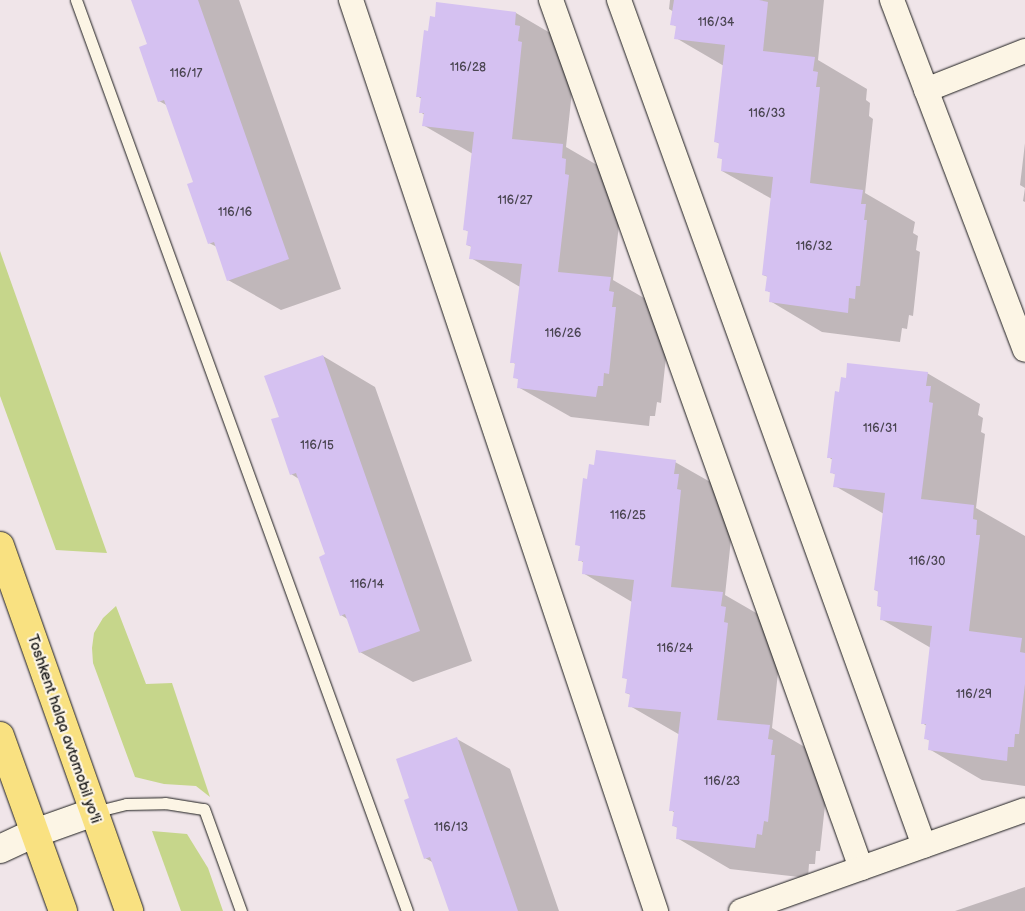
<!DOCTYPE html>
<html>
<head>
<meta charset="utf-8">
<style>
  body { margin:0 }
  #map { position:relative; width:1025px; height:911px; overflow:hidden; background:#f0e5e9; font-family:"Balsamiq Sans",sans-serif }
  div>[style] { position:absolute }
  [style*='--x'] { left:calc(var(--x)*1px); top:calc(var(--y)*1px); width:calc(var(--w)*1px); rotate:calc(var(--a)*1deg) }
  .green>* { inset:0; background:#c6d68b }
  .shadow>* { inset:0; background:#0003 }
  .building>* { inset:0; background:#d5c1f1 }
  .roads { filter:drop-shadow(0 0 1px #1c1c1c) drop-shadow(0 0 1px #1c1c1c) }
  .service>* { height:11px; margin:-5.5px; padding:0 5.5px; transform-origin:5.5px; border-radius:5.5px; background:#fcf5e5 }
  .minor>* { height:24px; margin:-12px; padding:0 12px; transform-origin:12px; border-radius:12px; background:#fcf5e5 }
  .tertiary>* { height:28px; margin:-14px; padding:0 14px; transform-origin:14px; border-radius:14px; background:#fcf5e5 }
  .trunk>* { height:28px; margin:-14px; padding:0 14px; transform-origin:14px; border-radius:14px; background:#f9e181 }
  span { translate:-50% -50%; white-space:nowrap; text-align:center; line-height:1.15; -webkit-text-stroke:4.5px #fcf5e5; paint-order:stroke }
  .number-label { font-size:12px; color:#4a4551 }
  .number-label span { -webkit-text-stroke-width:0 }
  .street-label { font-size:15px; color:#1c1c1c }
</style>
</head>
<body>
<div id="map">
  <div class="green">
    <i style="clip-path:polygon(0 251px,107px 553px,56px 550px,0 396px)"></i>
    <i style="clip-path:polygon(116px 606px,146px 684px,172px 683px,210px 797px,196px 786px,164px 784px,135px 777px,93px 663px,92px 648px,94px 633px,103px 618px)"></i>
    <i style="clip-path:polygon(152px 831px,187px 834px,208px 868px,223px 911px,181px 911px)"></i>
  </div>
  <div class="shadow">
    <i style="clip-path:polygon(133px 0,239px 0,341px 289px,281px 310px,228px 280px,217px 247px,209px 243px,195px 183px,168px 106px,159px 101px,148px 45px)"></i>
    <i style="clip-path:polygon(670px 0,824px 0,818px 60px,867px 89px,866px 100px,870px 103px,869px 116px,873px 119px,865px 193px,915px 222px,913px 233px,918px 236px,916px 250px,920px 252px,913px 316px,909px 315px,907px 329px,902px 328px,900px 342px,822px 332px,770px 301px,771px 293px,766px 290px,768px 277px,763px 275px,772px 199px,722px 171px,723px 160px,719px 157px,720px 144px,716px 142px,724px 66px,676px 38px,677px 27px,672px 24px,674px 12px,669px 9px)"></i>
    <i style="clip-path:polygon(438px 3px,516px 13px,569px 44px,574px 73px,566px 147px,616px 176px,621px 206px,613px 280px,663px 309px,668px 339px,661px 403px,657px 402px,655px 416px,650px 416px,649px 426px,571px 417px,518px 387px,519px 380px,515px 377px,516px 364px,511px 362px,520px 287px,471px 258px,472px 247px,467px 245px,469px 232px,464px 229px,473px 154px,423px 125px,425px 115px,420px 112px,422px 99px,417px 96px,429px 32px,436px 18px)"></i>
    <i style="clip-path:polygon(1025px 143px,1025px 202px,1023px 201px,1025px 188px,1020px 185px)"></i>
    <i style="clip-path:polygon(323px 356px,375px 387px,472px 661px,413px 682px,360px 652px,349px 620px,341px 615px,327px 555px,299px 479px,291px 474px,280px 417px)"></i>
    <i style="clip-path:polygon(927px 373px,980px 404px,978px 415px,983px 418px,981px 432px,985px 434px,976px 508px,1025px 536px,1025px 786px,982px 780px,929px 749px,930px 741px,925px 738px,927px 726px,922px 723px,931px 648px,881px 619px,883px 608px,878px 606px,879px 592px,875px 590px,884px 514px,835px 486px,836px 475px,831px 472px,833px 460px,828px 457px,840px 393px)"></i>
    <i style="clip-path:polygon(675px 462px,728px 492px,733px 521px,725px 595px,775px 624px,780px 654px,772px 728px,822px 757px,827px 787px,820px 851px,816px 851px,815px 864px,809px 864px,808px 878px,730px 869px,677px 838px,678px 828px,674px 826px,675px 813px,671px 810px,680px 735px,630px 706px,631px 695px,626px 693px,628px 680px,624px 677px,632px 602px,583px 573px,584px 563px,580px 560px,581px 547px,577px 544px,589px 480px)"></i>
    <i style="clip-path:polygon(457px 739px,510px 769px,559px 911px,451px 911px,434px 863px,425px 858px,411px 799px)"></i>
    <i style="clip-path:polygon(1025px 887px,1025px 911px,955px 911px)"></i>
  </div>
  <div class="building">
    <i style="clip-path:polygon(131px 0,198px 0,289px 259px,227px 281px,214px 242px,208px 244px,187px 184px,193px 182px,164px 100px,158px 102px,139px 47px,147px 44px)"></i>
    <i style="clip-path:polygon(674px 0,759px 0,768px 2px,763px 51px,815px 57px,813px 71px,818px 72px,816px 87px,820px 87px,810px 183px,863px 190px,861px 204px,866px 204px,864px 220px,867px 220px,860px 286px,856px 286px,855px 299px,849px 298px,848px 313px,769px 302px,770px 292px,765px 291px,767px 276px,762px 275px,773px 177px,721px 171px,722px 159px,717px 158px,719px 143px,714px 142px,725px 45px,674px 39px,676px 26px,670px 25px)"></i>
    <i style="clip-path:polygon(436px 2px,516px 12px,515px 25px,520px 26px,518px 41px,522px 42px,512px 139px,563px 144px,562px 158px,566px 159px,565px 174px,569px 175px,558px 272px,611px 277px,609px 291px,614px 292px,612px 307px,616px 307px,609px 374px,604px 373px,603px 386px,598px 386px,596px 397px,517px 388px,518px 379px,513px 378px,515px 363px,510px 363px,522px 264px,469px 259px,471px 246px,466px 245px,468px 231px,463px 230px,474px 132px,422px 126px,424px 113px,419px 113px,421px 97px,416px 97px,424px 30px,428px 31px,430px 16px,435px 17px)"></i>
    <i style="clip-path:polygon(323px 355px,420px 631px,359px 653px,345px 614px,340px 616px,319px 557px,325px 554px,296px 473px,290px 475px,271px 419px,279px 417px,264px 376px)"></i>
    <i style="clip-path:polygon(847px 363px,928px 372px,926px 386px,931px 386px,929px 402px,933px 403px,921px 499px,974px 505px,973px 519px,977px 520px,976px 535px,980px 535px,969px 631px,1022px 638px,1020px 652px,1025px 653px,1025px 684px,1019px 734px,1015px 734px,1014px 747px,1008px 747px,1007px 761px,928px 750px,929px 740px,924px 739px,926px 724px,921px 724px,932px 626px,880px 620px,881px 607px,877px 606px,878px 591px,874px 590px,885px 493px,833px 487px,835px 474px,830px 473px,832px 458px,827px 458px,835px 391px,839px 392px,841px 377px,846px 378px)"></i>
    <i style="clip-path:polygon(596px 450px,676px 460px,674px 474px,679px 474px,677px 489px,681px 490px,671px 587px,723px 592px,721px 606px,726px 607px,724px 622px,728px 623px,717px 720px,770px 725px,768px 739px,773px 740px,771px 755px,775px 755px,768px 822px,764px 821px,762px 835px,757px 834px,755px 848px,676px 839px,677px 827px,672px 826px,674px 811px,669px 811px,681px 712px,628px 707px,630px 694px,625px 693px,627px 679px,622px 678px,634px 580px,582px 574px,583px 561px,578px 561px,580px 546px,575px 545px,583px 478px,587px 479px,589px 464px,594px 465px)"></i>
    <i style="clip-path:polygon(457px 737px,506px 876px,518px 911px,449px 911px,430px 857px,424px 859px,404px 800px,409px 798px,396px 759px)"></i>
  </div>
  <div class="roads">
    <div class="service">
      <i style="--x:76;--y:0;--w:969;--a:70.03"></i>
      <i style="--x:94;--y:812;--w:33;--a:-14"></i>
      <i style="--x:126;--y:804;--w:39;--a:-1"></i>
      <i style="--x:165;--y:803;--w:39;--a:9"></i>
      <i style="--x:204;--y:809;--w:109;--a:70.1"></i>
    </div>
    <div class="minor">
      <i style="--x:351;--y:0;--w:961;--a:71.49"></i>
      <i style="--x:551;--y:0;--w:922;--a:70.35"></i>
      <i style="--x:619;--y:0;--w:899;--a:70.17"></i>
      <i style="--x:892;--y:0;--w:374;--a:69.2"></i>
      <i style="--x:926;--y:90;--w:106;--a:-21.5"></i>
      <i style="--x:741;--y:911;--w:301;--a:-19.6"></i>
    </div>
    <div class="tertiary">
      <i style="--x:0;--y:849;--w:38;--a:-25"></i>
      <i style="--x:35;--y:833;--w:63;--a:-19.6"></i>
    </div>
    <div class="trunk">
      <i style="--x:0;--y:546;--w:387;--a:70.5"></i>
      <i style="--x:0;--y:736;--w:186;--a:70.2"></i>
    </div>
  </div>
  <div class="number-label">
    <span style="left:716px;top:23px">116/34</span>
    <span style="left:468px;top:68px">116/28</span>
    <span style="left:186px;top:74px">116/17</span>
    <span style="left:767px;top:114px">116/33</span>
    <span style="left:515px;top:201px">116/27</span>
    <span style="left:235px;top:213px">116/16</span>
    <span style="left:814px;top:247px">116/32</span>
    <span style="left:563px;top:334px">116/26</span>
    <span style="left:880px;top:429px">116/31</span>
    <span style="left:317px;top:446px">116/15</span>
    <span style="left:628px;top:516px">116/25</span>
    <span style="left:927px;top:562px">116/30</span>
    <span style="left:367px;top:585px">116/14</span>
    <span style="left:675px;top:649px">116/24</span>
    <span style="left:974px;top:695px">116/29</span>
    <span style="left:722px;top:782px">116/23</span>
    <span style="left:451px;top:828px">116/13</span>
  </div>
  <div class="street-label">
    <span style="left:64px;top:729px;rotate:71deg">Toshkent halqa avtomobil yo'li</span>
  </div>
</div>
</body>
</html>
